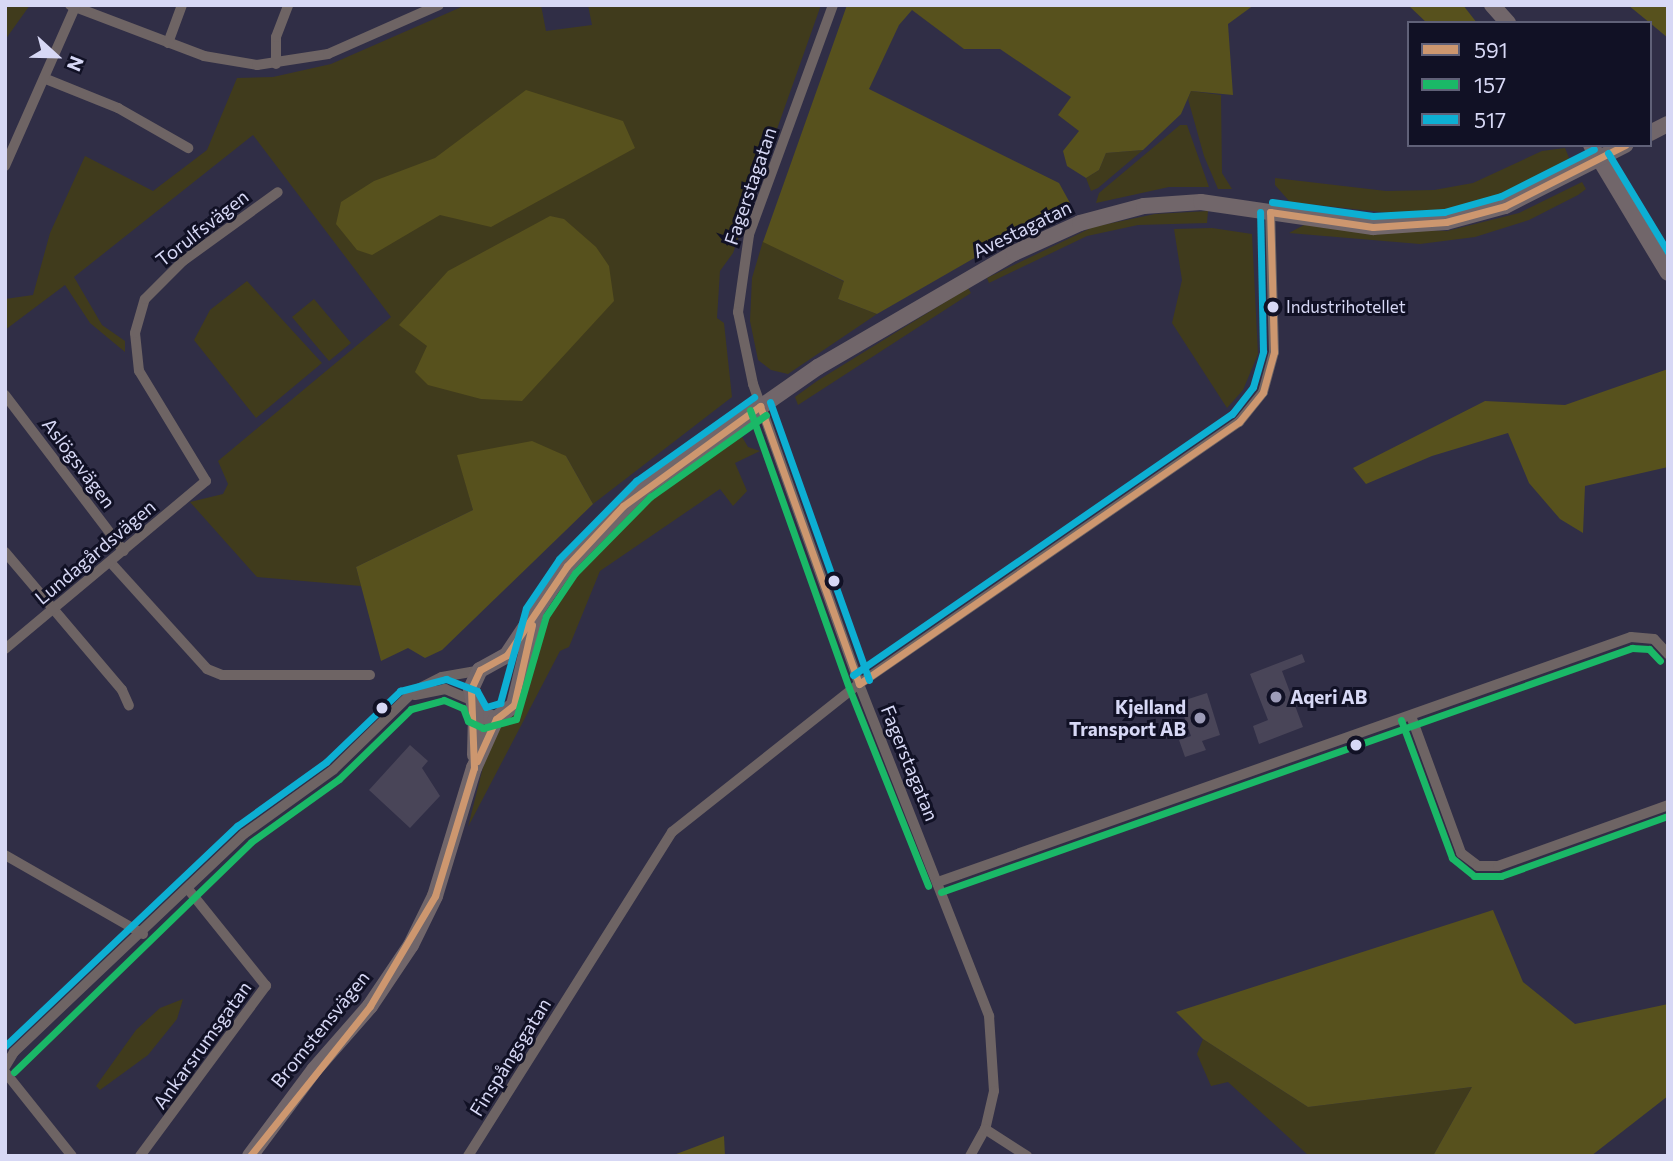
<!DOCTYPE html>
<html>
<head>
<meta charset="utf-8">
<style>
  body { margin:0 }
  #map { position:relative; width:1673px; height:1161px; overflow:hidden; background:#302e46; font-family:Commissioner,sans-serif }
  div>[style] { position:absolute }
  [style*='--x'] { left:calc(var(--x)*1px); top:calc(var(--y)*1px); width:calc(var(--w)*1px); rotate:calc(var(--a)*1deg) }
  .green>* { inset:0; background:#403b1c }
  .forest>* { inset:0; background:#57511d }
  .building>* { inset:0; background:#494558 }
  .street>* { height:10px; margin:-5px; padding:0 5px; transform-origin:5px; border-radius:5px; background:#6e6464 }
  .secondary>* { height:16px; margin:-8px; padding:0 8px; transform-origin:8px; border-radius:8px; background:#71666a }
  .bus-1>* { height:7px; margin:-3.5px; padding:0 3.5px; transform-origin:3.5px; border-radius:3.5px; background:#cd976f }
  .bus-2>* { height:7px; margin:-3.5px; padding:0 3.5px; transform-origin:3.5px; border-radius:3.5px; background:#1ab867 }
  .bus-3>* { height:7px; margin:-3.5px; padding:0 3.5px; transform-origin:3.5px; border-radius:3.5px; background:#0dafd3 }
  .dots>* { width:19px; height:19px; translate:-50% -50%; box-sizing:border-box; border:4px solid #111125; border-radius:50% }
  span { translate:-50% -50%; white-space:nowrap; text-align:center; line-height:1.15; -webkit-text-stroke:6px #111125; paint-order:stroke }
  .bus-label { font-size:17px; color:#d7d8f5 }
  .left { translate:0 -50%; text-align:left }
  .street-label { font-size:19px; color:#d7d8f5 }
  .poi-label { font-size:19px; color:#d7d8f5; font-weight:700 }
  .right { translate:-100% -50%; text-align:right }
  .frame { position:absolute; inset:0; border:7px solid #d7d8f5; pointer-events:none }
  .legend { position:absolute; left:1407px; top:21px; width:245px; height:126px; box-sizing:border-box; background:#111125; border:2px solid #606178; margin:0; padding:9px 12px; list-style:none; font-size:21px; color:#d7d8f5 }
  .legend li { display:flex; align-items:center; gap:14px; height:35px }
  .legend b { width:35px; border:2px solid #606178 }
  .north { position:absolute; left:21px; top:21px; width:70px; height:70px; -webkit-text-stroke:5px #111125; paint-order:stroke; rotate:112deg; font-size:19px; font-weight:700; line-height:28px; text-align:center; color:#d7d8f5 }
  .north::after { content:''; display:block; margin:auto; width:24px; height:32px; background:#d7d8f5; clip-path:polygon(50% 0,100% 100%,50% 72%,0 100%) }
</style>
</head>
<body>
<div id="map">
  <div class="green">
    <i style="clip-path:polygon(5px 5px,30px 5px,5px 40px)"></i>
    <i style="clip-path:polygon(466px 5px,541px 5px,546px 31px,592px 25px,588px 5px,821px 5px,733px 253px,720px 271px,717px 318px,724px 323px,732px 397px,593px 504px,566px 456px,458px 455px,473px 510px,356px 567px,361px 586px,257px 577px,190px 502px,223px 494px,228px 484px,218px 461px,391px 317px,253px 135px,74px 277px,102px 325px,125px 341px,125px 352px,90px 323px,65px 285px,5px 330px,5px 299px,33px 295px,50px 233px,85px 156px,153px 191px,207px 150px,237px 78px,273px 77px,331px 64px)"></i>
    <i style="clip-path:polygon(1191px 91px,1221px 95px,1222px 173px,1232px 189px,1218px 189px,1204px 156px,1188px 99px)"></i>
    <i style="clip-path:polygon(1180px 125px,1187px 125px,1209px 187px,1169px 187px,1096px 203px,1099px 193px)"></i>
    <i style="clip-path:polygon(1565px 148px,1570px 160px,1509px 194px,1466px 209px,1399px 214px,1290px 202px,1275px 185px,1275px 178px,1386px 191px,1434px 190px,1473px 183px,1542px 151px)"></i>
    <i style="clip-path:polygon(1143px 150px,1098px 188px,1091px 191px,1086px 178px,1099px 170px,1106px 153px)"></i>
    <i style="clip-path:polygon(1582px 182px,1586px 189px,1578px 195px,1529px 220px,1475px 237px,1420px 244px,1289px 233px,1304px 225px,1447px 231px,1519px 213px)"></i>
    <i style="clip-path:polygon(1208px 211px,1207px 223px,1138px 225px,1087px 236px,989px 283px,987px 278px,1093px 227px,1155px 214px)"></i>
    <i style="clip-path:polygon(1212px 228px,1252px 234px,1258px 354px,1243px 390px,1227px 408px,1172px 323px,1182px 280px,1174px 229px)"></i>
    <i style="clip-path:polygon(763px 241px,845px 282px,838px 299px,877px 314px,788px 374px,771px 370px,758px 360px,750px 321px,752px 278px)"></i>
    <i style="clip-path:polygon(247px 281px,322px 363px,256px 418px,194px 340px,210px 310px)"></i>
    <i style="clip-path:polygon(968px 288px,971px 293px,798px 405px,795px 397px,817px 381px)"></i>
    <i style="clip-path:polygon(314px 299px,351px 343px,329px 361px,292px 317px)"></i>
    <i style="clip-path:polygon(741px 435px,748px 447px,760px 451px,735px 463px,747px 491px,733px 506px,720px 489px,600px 571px,569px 647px,560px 651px,468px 827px,491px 735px,516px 713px,530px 648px,565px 580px,650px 493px)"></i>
    <i style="clip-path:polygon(183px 999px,177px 1019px,148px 1055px,100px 1090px,96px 1086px,136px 1030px,160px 1008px)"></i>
    <i style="clip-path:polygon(1203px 1039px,1308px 1107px,1472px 1087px,1433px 1156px,1309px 1156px,1228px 1082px,1211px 1086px,1197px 1054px)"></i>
  </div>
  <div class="forest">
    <i style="clip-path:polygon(847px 5px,1254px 5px,1228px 24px,1233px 95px,1191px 91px,1181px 114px,1143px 150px,1106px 153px,1099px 170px,1086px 178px,1067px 166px,1063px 151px,1079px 131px,1058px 115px,1071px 97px,1000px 49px,964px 49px,912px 10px,899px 25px,869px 89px,1059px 183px,1070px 203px,877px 314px,838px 299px,844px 281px,763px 242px)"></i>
    <i style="clip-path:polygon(1408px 5px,1463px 5px,1477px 23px,1427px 23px)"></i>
    <i style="clip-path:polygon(1628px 5px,1668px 5px,1668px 38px,1650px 23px)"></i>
    <i style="clip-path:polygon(526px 90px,623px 121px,635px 148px,491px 227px,440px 215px,372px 255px,357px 250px,336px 224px,341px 202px,374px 181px,435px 158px)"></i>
    <i style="clip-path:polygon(550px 216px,564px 219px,596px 247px,609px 266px,614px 301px,522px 401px,481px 399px,428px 385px,415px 372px,427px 346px,399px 325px,448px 271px)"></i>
    <i style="clip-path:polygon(1668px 369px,1668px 467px,1585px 486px,1583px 533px,1560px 519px,1529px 483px,1508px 433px,1432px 456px,1366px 484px,1353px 468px,1485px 401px,1565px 405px)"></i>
    <i style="clip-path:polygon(532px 441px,566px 456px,593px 504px,442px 650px,425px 658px,408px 648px,381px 661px,356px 567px,473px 510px,457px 455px)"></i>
    <i style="clip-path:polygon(1493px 910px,1523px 982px,1575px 1024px,1668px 1004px,1668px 1096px,1591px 1156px,1433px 1156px,1472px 1087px,1308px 1107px,1203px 1039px,1176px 1012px)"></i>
    <i style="clip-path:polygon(724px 1136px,725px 1156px,671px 1156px)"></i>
  </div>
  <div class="building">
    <i style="clip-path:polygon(1302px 654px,1305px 662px,1282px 671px,1303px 727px,1259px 744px,1253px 726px,1268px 720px,1250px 674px)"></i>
    <i style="clip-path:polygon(1207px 693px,1220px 735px,1202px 741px,1206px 750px,1185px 757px,1179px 740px,1191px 736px,1179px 702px)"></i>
    <i style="clip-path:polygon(410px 745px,428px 761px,422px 768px,440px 796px,410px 828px,369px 790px)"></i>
  </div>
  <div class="street">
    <i style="--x:70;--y:5;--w:143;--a:20.8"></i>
    <i style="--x:204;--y:56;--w:54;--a:9.6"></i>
    <i style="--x:257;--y:65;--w:72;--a:-8.8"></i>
    <i style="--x:328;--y:54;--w:121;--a:-23.8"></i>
    <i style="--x:833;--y:5;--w:245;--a:110.1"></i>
    <i style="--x:749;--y:235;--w:78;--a:98.1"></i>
    <i style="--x:738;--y:312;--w:74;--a:78.2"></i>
    <i style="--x:753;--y:384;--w:318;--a:70.5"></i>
    <i style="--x:859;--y:684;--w:357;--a:68.6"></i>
    <i style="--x:989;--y:1016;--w:75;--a:86.2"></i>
    <i style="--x:994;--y:1091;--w:39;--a:103"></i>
    <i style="--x:985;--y:1129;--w:31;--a:119"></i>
    <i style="--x:168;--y:43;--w:40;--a:-69.8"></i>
    <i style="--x:276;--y:64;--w:27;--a:-90"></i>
    <i style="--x:276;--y:37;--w:34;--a:-69"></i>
    <i style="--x:46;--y:79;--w:78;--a:21.9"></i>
    <i style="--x:118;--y:108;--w:81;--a:29.7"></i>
    <i style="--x:5;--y:166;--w:176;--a:-66.2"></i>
    <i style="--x:5;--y:395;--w:196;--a:52.7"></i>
    <i style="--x:5;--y:552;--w:181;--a:49.7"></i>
    <i style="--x:122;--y:690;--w:17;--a:66"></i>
    <i style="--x:111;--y:563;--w:143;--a:47.8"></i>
    <i style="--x:207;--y:669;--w:16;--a:22"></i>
    <i style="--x:222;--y:675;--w:148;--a:0"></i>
    <i style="--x:5;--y:649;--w:262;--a:-39.9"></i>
    <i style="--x:206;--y:481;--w:129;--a:-121.3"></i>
    <i style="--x:139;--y:371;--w:38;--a:-96"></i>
    <i style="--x:135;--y:333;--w:35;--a:-74"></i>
    <i style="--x:145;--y:299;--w:54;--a:-45"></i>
    <i style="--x:183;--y:261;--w:117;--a:-36"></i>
    <i style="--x:415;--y:695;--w:31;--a:-11"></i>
    <i style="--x:445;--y:689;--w:28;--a:23"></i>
    <i style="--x:1411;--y:716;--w:146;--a:69.9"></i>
    <i style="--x:1461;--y:853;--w:21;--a:37"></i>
    <i style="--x:1478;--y:866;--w:20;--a:0"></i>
    <i style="--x:1498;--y:866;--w:181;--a:-19.7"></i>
    <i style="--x:5;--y:855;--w:159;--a:29.8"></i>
    <i style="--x:938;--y:882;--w:735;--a:-19.47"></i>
    <i style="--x:1631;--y:637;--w:23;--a:5"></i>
    <i style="--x:1654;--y:639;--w:21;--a:47"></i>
    <i style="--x:5;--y:1067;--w:17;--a:-59"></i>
    <i style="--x:14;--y:1052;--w:317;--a:-43.5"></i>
    <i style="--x:244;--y:834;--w:110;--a:-35.7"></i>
    <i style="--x:333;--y:770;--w:113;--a:-44.3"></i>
    <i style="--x:414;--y:691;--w:31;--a:-27"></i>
    <i style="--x:442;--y:677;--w:39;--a:-10"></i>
    <i style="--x:5;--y:1072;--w:107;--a:51.4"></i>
    <i style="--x:985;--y:1129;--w:50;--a:32.7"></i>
    <i style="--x:140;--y:1156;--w:212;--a:-53.5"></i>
    <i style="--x:266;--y:986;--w:124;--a:-128.8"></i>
    <i style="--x:468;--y:1156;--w:383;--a:-57.8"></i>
    <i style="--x:672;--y:832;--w:238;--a:-38.4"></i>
    <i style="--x:859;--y:684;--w:462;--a:-34.6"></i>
    <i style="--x:1239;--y:422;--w:38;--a:-51"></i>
    <i style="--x:1263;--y:392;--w:41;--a:-74.6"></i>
    <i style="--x:1274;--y:352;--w:140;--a:-91.6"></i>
  </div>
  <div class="secondary">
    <i style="--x:1492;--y:5;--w:24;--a:48"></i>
    <i style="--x:1650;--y:133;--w:20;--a:-27"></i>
    <i style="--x:1591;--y:145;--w:149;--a:59"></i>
    <i style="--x:536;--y:612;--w:96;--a:103.3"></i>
    <i style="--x:514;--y:705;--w:23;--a:142"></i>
    <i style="--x:496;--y:719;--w:21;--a:-166"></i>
    <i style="--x:476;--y:714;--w:25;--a:-101"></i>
    <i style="--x:471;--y:689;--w:21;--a:-65"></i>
    <i style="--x:480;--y:670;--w:31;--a:-29"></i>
    <i style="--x:507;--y:655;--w:76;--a:-56.3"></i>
    <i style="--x:549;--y:592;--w:32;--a:-55"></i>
    <i style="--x:567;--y:566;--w:108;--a:-45.4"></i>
    <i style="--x:643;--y:489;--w:213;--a:-34.9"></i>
    <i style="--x:818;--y:367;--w:227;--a:-30.2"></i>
    <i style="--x:1014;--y:253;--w:72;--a:-24.4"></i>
    <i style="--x:1080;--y:223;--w:66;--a:-14.9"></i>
    <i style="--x:1144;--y:206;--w:57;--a:-4"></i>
    <i style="--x:1201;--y:202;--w:174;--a:8.3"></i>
    <i style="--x:1373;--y:227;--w:73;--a:-3.9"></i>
    <i style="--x:1446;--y:222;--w:61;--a:-15.2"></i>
    <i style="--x:1505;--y:206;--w:135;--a:-26.9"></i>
    <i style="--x:475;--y:755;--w:41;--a:-88.6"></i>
    <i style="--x:250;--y:1156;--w:107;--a:-53.3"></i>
    <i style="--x:314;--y:1070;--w:85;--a:-48.8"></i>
    <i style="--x:370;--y:1006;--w:73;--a:-56.1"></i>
    <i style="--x:411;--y:945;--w:55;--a:-63.9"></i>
    <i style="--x:435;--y:896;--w:134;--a:-73.1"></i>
    <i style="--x:474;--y:768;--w:54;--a:-65.8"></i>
  </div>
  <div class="bus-1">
    <i style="--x:1270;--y:212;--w:104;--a:8.3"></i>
    <i style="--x:1373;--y:227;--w:73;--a:-3.9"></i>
    <i style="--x:1446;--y:222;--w:61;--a:-15.2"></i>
    <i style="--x:1505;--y:206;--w:135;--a:-26.9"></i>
    <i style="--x:760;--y:406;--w:295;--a:70.4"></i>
    <i style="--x:859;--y:684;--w:462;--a:-34.6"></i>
    <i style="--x:1239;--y:422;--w:38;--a:-51"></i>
    <i style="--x:1263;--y:392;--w:41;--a:-74.6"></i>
    <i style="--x:1274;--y:352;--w:140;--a:-91.6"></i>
    <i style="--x:477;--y:761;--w:46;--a:-65.7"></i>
    <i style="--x:496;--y:719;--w:23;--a:-38"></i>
    <i style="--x:514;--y:705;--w:82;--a:-77.3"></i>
    <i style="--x:250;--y:1156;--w:192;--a:-51.3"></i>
    <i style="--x:370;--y:1006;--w:128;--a:-59.4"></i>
    <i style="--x:435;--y:896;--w:134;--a:-73.1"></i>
    <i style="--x:474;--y:768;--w:79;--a:-92.2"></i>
    <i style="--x:471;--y:689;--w:21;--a:-65"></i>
    <i style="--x:480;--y:670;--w:31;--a:-29"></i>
    <i style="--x:507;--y:655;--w:107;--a:-56"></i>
    <i style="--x:567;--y:566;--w:82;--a:-47"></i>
    <i style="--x:623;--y:506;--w:170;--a:-36.1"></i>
  </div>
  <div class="bus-2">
    <i style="--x:750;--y:410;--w:295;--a:70.4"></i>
    <i style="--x:849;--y:688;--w:213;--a:68.2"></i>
    <i style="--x:1401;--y:720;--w:147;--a:69.7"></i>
    <i style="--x:1452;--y:858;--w:28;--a:39"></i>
    <i style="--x:1474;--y:876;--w:27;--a:0"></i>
    <i style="--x:1501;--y:876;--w:177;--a:-19.8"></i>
    <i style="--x:941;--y:892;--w:733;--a:-19.45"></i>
    <i style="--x:1632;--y:648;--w:17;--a:3"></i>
    <i style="--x:1649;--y:649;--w:16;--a:47"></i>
    <i style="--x:14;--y:1072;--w:330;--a:-44.1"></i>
    <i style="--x:251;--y:842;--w:108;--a:-35.6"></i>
    <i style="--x:339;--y:779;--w:100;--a:-44.2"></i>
    <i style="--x:411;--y:709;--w:34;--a:-15"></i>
    <i style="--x:444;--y:700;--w:21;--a:23"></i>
    <i style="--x:463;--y:708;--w:14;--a:69"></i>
    <i style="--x:468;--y:721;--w:17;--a:25"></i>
    <i style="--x:483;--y:728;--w:34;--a:-15"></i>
    <i style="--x:516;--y:719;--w:107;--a:-73.8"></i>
    <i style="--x:546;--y:616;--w:52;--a:-56"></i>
    <i style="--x:575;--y:573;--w:107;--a:-45.4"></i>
    <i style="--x:650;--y:497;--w:142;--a:-35.3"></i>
  </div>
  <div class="bus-3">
    <i style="--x:1608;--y:153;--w:116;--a:58.8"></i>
    <i style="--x:1272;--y:202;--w:102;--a:7.9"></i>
    <i style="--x:1373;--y:216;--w:71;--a:-3.2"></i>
    <i style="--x:1444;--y:212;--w:59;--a:-15.7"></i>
    <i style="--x:1501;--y:196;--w:104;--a:-26.8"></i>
    <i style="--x:770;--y:402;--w:295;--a:70.4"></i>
    <i style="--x:853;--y:675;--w:460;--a:-34.6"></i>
    <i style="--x:1232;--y:414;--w:34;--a:-52"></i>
    <i style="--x:1253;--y:387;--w:37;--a:-74"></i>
    <i style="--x:1263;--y:351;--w:139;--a:-91.2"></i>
    <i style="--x:5;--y:1046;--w:320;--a:-43.5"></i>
    <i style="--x:237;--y:826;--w:110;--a:-35.7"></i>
    <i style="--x:326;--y:762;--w:103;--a:-43.8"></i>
    <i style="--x:400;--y:691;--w:48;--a:-14.6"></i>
    <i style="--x:446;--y:679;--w:33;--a:21"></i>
    <i style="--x:477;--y:691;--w:18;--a:61"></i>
    <i style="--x:486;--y:707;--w:15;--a:-16"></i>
    <i style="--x:500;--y:703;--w:98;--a:-74.7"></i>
    <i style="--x:526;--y:608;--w:59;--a:-56"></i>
    <i style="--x:559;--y:559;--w:110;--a:-45.4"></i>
    <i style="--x:636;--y:481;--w:145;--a:-35.4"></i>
  </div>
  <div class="dots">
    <i style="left:1273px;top:307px;background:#d7d8f5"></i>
    <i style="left:834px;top:581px;background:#d7d8f5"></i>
    <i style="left:1276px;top:697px;background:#9d9cb8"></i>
    <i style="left:382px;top:708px;background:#d7d8f5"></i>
    <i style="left:1200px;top:718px;background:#9d9cb8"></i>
    <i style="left:1356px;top:745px;background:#d7d8f5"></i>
  </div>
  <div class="bus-label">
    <span class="left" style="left:1286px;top:307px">Industrihotellet</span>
  </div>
  <div class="street-label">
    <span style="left:750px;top:186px;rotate:-71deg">Fagerstagatan</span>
    <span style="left:202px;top:228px;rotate:-38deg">Torulfsvägen</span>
    <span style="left:1022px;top:229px;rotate:-26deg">Avestagatan</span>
    <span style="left:79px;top:463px;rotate:53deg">Aslögsvägen</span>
    <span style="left:95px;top:552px;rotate:-40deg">Lundagårdsvägen</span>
    <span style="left:910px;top:763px;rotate:68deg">Fagerstagatan</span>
    <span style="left:320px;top:1029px;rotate:-51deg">Bromstensvägen</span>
    <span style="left:202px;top:1045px;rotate:-54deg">Ankarsrumsgatan</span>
    <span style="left:510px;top:1057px;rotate:-58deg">Finspångsgatan</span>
  </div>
  <div class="poi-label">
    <span class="left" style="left:1290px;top:697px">Aqeri AB</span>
    <span class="right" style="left:1186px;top:718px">Kjelland<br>Transport AB</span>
  </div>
  <div class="frame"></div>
  <ul class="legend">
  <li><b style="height:9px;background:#cd976f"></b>591</li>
  <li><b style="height:9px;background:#1ab867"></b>157</li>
  <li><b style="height:9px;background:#0dafd3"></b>517</li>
  </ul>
  <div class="north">N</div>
</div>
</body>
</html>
